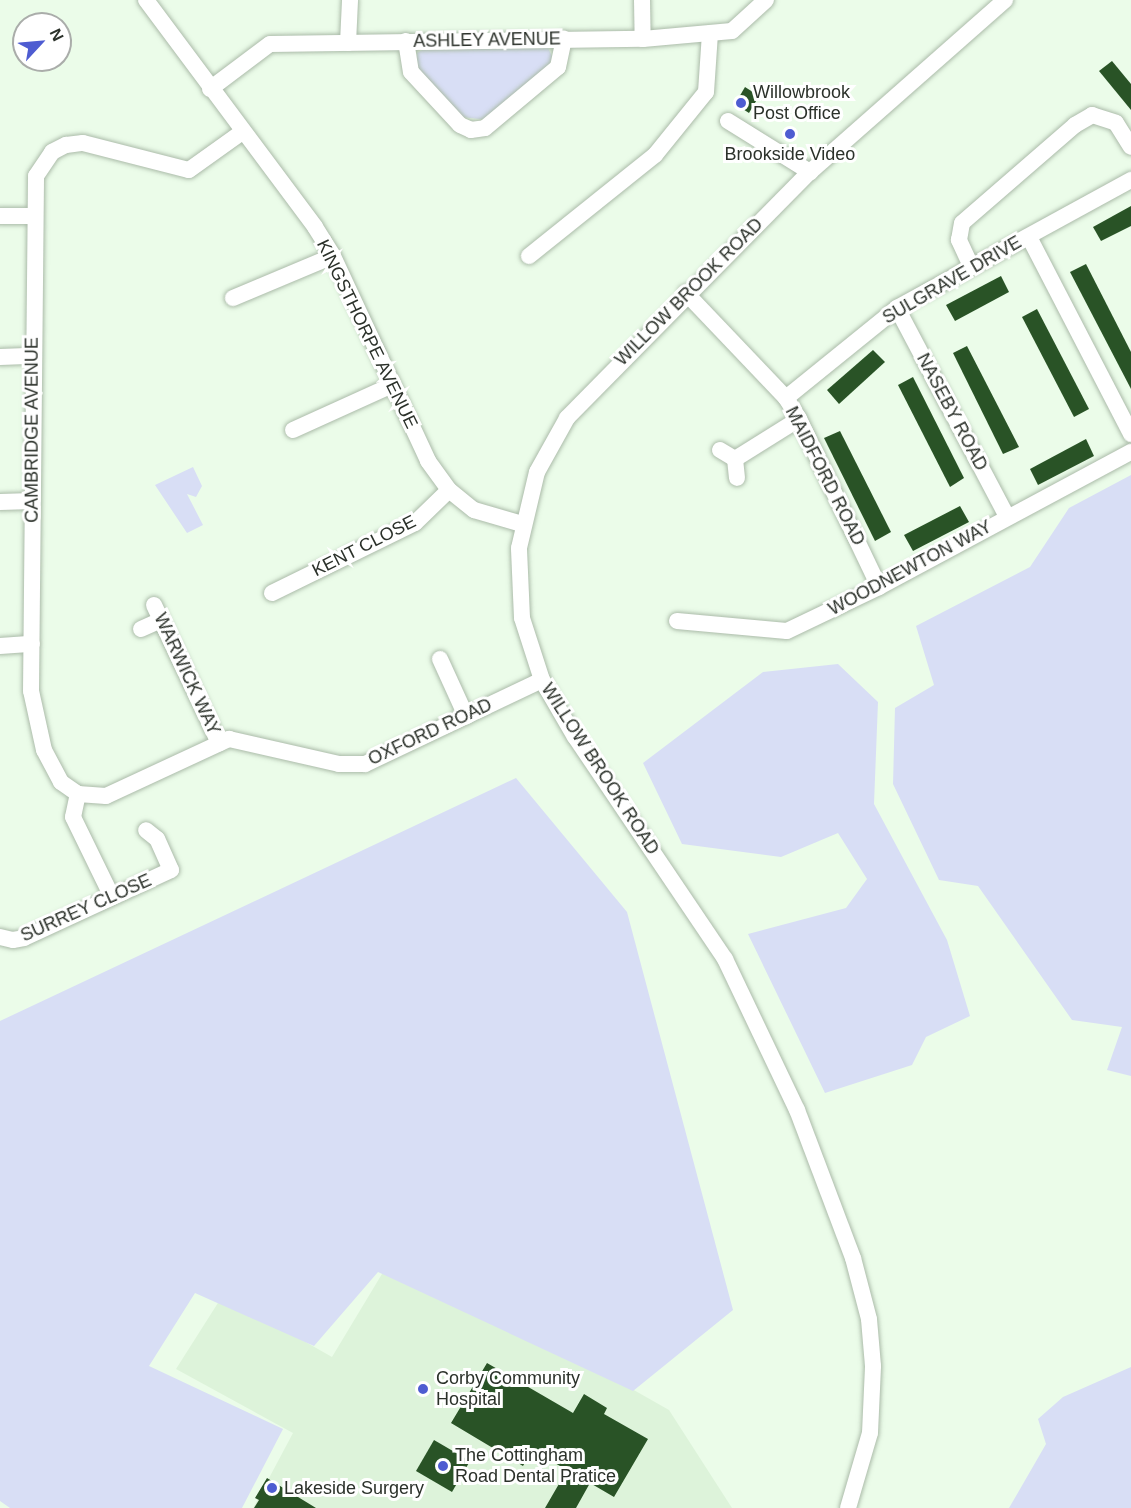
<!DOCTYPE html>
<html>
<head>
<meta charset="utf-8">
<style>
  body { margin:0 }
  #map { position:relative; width:1131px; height:1508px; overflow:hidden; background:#ebfce9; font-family:Arial,sans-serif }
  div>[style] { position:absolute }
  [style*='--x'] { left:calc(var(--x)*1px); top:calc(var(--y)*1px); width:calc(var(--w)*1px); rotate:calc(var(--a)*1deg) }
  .built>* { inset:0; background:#ddf3da }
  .green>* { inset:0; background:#d8def5 }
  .building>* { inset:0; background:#295326 }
  .roads { filter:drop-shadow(0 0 2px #abbba9) drop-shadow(0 0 2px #abbba9) }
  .minor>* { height:16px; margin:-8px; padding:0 8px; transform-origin:8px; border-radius:8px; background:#fff }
  .dots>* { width:16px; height:16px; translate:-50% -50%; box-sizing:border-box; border:3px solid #fff; border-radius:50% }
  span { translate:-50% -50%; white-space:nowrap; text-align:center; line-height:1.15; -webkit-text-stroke:6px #fff; paint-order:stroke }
  .street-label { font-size:18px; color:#2b312a }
  .poi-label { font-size:18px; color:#2b312a }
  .left { translate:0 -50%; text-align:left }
  .north { position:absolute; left:12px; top:12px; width:60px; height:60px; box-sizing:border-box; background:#fff; border:2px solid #aaadaa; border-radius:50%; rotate:64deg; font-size:16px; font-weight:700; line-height:24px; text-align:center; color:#2b312a }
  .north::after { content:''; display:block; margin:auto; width:21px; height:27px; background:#4e5cd1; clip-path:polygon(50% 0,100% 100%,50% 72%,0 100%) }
</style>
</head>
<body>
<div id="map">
  <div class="built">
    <i style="clip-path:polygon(394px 1254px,669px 1410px,732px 1508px,253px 1508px,293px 1433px,176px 1369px,223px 1295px,332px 1357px)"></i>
  </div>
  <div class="green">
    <i style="clip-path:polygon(548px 48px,552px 56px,549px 66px,488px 120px,461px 117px,418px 69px,417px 59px,417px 53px,424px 49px)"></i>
    <i style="clip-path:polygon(193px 467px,202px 486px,196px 497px,187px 494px,203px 525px,187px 533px,155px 485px)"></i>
    <i style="clip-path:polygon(1131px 475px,1131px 1076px,1107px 1070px,1122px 1027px,1072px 1020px,978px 886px,939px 880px,893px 784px,895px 708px,934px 685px,916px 626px,1030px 567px,1069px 508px)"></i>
    <i style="clip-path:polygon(838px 664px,878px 702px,874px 804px,947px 940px,970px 1016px,926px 1037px,912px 1065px,825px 1093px,748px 934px,846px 908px,867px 879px,838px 833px,781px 857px,682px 844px,643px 763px,763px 672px)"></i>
    <i style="clip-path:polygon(516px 778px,627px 912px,733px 1310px,633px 1391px,378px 1272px,314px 1346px,195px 1293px,149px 1366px,283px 1429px,242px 1508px,10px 1508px,0 1501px,0 1021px)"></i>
    <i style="clip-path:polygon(1131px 1367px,1131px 1508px,1009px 1508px,1046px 1444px,1038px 1419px,1063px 1397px)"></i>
  </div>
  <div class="building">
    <i style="clip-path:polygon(1112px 61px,1131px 84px,1131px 110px,1099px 71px)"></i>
    <i style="clip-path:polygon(745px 87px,759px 96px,749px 113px,735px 104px)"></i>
    <i style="clip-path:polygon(1131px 206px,1131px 226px,1101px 241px,1093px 227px)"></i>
    <i style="clip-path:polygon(1086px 264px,1131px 352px,1131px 389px,1070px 272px)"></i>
    <i style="clip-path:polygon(1001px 276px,1009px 292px,955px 321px,946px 305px)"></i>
    <i style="clip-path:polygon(1037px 309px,1089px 409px,1074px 417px,1022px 317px)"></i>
    <i style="clip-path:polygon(967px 346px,1019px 447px,1003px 454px,953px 353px)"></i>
    <i style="clip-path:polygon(873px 350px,885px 362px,839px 404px,827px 390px)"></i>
    <i style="clip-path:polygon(913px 377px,964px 478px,950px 487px,898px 385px)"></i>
    <i style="clip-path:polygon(840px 431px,891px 532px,875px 541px,824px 438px)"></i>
    <i style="clip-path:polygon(1086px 439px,1094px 456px,1038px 485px,1030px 469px)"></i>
    <i style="clip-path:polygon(960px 506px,969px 522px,913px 551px,904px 535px)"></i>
    <i style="clip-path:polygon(487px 1363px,573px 1413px,584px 1394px,607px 1408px,604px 1414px,648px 1439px,614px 1497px,590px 1483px,576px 1508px,545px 1508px,567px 1470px,532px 1450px,523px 1466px,451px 1423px)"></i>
    <i style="clip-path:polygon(434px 1440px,470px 1461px,452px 1492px,416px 1471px)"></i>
    <i style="clip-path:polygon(267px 1478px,316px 1508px,254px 1508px,259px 1500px,255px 1498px)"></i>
  </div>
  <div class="roads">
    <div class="minor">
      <i style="--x:146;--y:0;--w:283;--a:53.3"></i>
      <i style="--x:315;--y:227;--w:34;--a:58"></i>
      <i style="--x:333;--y:256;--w:226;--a:65.1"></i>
      <i style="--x:428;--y:461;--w:36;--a:54"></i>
      <i style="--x:449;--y:490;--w:32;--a:39"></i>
      <i style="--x:474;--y:510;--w:50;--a:16.3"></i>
      <i style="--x:642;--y:0;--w:39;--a:89"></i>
      <i style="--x:406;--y:41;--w:31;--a:81"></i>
      <i style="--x:411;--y:72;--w:72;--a:47.2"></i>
      <i style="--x:460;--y:125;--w:12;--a:24"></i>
      <i style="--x:471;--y:130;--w:14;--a:-8"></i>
      <i style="--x:485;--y:128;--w:95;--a:-39.9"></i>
      <i style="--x:558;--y:67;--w:29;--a:-78"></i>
      <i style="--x:348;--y:43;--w:43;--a:-87.3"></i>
      <i style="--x:210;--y:89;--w:75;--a:-36.9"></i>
      <i style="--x:270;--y:44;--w:373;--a:-0.8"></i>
      <i style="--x:643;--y:39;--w:89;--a:-5.1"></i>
      <i style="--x:732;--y:31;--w:46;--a:-42.4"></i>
      <i style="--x:728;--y:121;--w:97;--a:31.9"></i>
      <i style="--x:0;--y:216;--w:33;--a:0"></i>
      <i style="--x:1029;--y:237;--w:222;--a:62.6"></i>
      <i style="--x:529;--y:256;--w:161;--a:-38.7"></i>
      <i style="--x:655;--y:155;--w:81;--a:-51"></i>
      <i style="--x:706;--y:92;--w:59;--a:-86.1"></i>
      <i style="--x:971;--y:266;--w:29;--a:-115"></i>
      <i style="--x:959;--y:240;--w:17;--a:-80"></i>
      <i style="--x:962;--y:223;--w:150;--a:-40.9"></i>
      <i style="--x:1075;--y:125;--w:20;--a:-30"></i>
      <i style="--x:1092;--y:115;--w:25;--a:18"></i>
      <i style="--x:1116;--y:123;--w:28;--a:58"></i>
      <i style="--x:686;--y:293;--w:145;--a:46.4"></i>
      <i style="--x:786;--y:398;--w:25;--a:58"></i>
      <i style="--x:799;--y:419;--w:186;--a:64.5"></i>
      <i style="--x:233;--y:298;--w:108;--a:-22.8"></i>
      <i style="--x:897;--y:308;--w:236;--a:62.2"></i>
      <i style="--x:0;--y:357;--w:33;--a:-2"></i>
      <i style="--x:786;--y:398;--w:143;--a:-39"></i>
      <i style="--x:897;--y:308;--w:267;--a:-28.7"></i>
      <i style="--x:293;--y:430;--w:109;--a:-24.4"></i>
      <i style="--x:720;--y:450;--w:17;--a:31"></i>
      <i style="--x:735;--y:459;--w:19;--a:84"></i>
      <i style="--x:735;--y:459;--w:75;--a:-32"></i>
      <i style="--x:0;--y:502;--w:32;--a:-2"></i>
      <i style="--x:272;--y:593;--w:159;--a:-26.1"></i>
      <i style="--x:415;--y:523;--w:47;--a:-44.1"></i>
      <i style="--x:154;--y:605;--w:153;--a:64.8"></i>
      <i style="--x:677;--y:621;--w:110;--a:5.2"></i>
      <i style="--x:787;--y:631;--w:102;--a:-25.6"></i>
      <i style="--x:879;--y:587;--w:286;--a:-28.2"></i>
      <i style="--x:141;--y:629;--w:22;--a:-24"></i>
      <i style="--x:0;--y:646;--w:32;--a:-4"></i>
      <i style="--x:440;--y:659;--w:63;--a:65.5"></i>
      <i style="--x:78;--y:794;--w:28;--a:4"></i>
      <i style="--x:106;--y:796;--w:136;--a:-24.9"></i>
      <i style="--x:229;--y:739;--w:113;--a:12.8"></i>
      <i style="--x:339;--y:764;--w:26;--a:0"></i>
      <i style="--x:365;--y:764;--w:196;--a:-25.4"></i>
      <i style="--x:112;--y:897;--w:89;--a:-116"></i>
      <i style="--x:73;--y:817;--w:24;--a:-78"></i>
      <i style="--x:78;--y:794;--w:21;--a:-145"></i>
      <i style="--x:61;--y:782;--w:36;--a:-118"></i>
      <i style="--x:44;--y:750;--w:60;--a:-102.4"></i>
      <i style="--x:31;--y:691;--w:515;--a:-89.44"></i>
      <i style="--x:36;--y:176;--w:29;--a:-56"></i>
      <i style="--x:52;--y:152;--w:16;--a:-27"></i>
      <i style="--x:66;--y:145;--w:17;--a:-7"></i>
      <i style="--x:83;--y:143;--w:109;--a:14.3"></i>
      <i style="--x:189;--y:170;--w:65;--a:-35.6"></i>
      <i style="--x:0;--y:937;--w:13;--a:13"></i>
      <i style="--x:13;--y:940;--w:11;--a:-10"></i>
      <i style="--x:24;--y:938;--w:162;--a:-24.8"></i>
      <i style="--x:171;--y:870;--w:34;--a:-114"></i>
      <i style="--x:157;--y:839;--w:14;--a:-141"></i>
      <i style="--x:848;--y:1508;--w:78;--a:-73.7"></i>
      <i style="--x:870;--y:1433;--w:67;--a:-87.4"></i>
      <i style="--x:873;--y:1366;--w:47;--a:-94.9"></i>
      <i style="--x:869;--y:1319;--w:63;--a:-104.7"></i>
      <i style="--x:853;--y:1258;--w:158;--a:-110.7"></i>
      <i style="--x:797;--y:1110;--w:167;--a:-115.5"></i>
      <i style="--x:725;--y:959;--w:268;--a:-124"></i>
      <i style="--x:575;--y:737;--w:66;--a:-120.1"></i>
      <i style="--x:542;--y:680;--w:65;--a:-107.9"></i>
      <i style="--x:522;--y:618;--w:70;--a:-92.5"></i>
      <i style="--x:519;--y:548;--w:78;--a:-76.7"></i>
      <i style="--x:537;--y:472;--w:62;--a:-60.9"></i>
      <i style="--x:567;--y:418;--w:346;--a:-45.4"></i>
      <i style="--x:810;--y:172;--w:260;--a:-41.4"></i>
    </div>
  </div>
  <div class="dots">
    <i style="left:741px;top:103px;background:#4e5cd1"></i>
    <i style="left:790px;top:134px;background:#4e5cd1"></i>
    <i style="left:423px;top:1389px;background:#4e5cd1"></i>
    <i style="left:443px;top:1466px;background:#4e5cd1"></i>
    <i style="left:272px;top:1488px;background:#4e5cd1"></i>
  </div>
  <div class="street-label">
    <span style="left:487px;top:40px;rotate:-1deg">ASHLEY AVENUE</span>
    <span style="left:952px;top:280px;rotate:-30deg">SULGRAVE DRIVE</span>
    <span style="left:689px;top:292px;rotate:-45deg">WILLOW BROOK ROAD</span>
    <span style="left:367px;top:334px;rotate:64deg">KINGSTHORPE AVENUE</span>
    <span style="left:952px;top:412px;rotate:62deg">NASEBY ROAD</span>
    <span style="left:32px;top:430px;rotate:-90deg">CAMBRIDGE AVENUE</span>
    <span style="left:825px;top:476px;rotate:63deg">MAIDFORD ROAD</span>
    <span style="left:364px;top:546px;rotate:-27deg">KENT CLOSE</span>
    <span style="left:910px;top:568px;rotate:-28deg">WOODNEWTON WAY</span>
    <span style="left:187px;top:674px;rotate:65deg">WARWICK WAY</span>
    <span style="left:430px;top:732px;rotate:-25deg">OXFORD ROAD</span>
    <span style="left:600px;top:769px;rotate:57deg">WILLOW BROOK ROAD</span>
    <span style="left:86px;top:908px;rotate:-24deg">SURREY CLOSE</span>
  </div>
  <div class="poi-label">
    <span class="left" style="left:753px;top:103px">Willowbrook<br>Post Office</span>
    <span style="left:790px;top:154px">Brookside Video</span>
    <span class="left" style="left:436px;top:1389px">Corby Community<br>Hospital</span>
    <span class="left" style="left:455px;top:1466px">The Cottingham<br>Road Dental Pratice</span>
    <span class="left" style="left:284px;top:1488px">Lakeside Surgery</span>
  </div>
  <div class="north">N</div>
</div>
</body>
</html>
